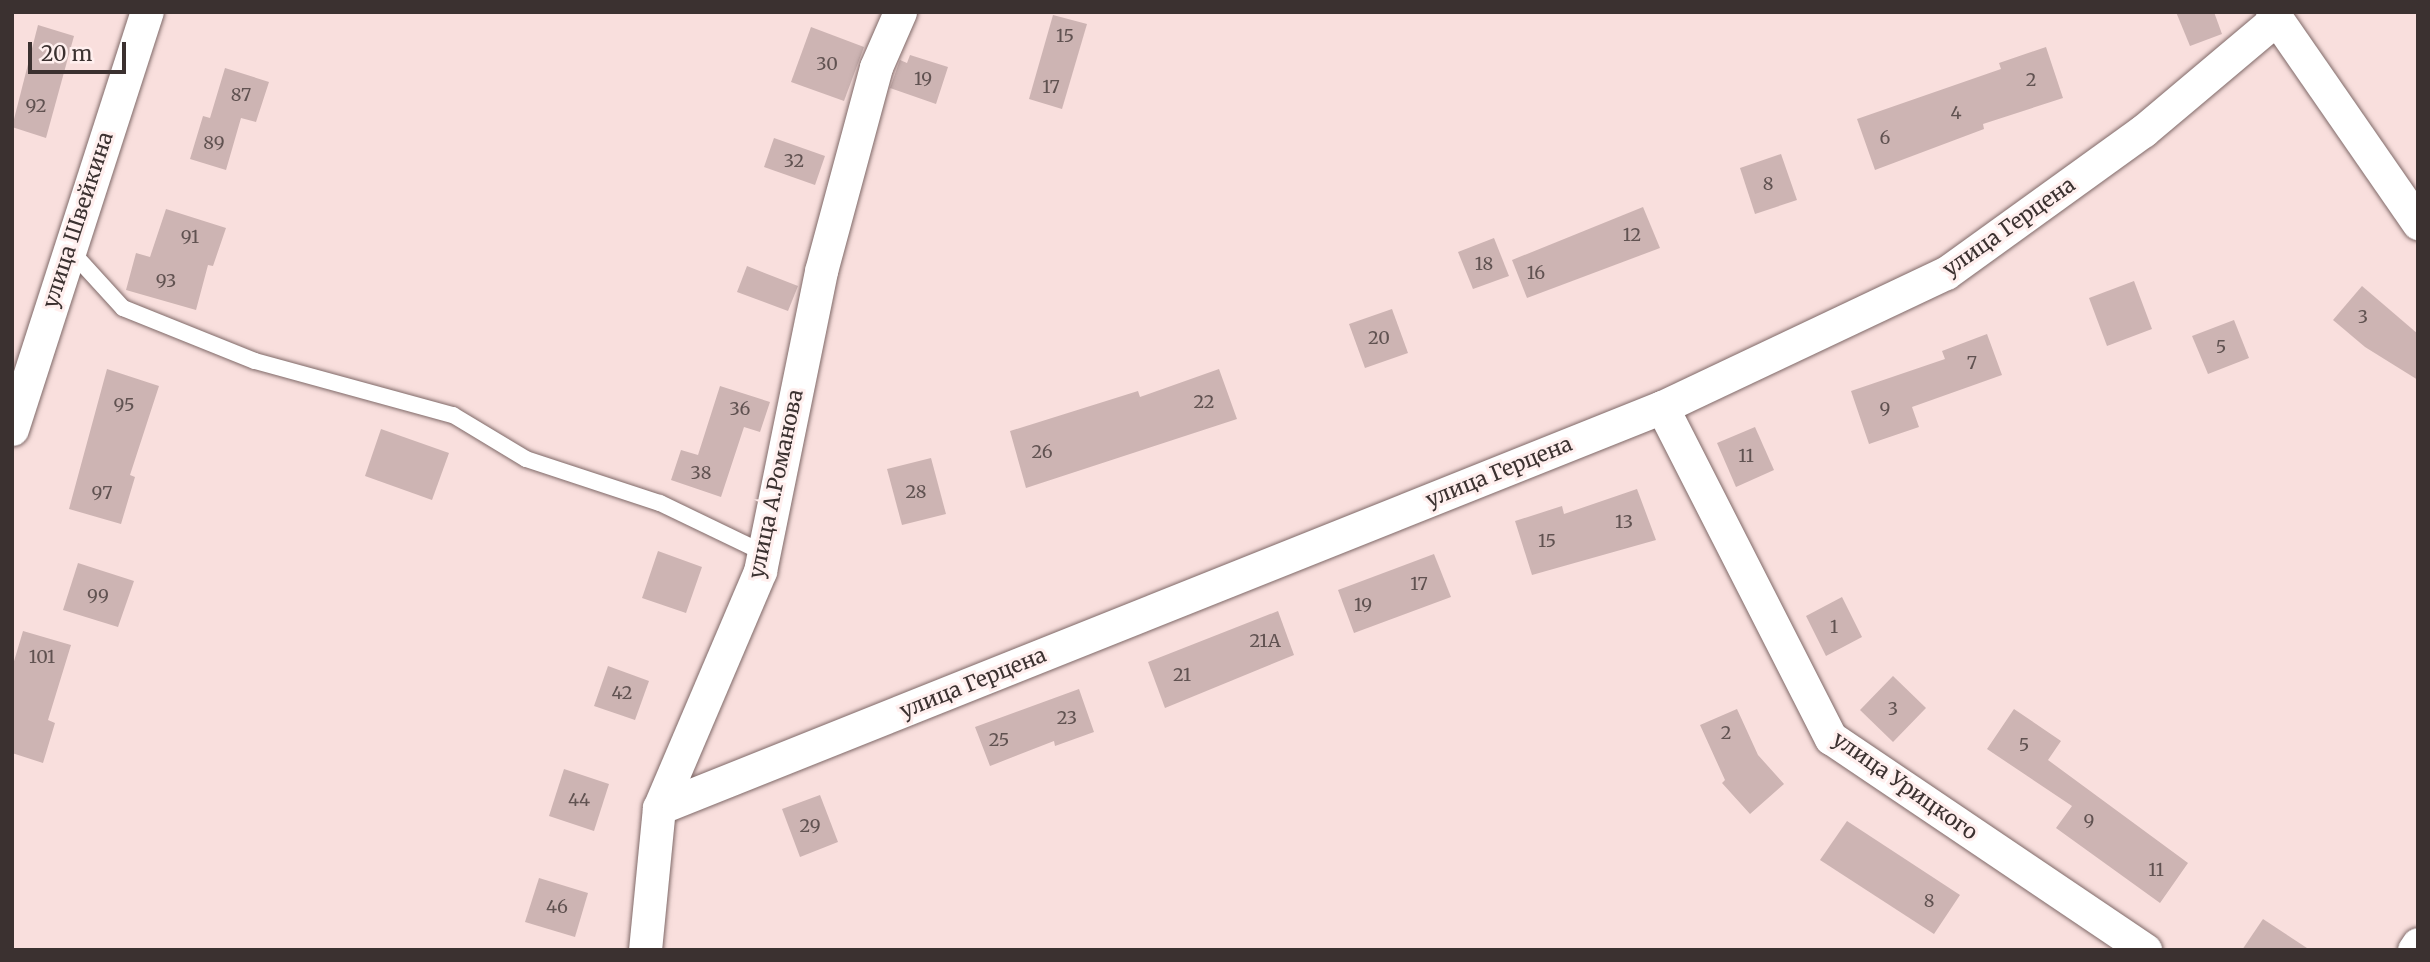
<!DOCTYPE html>
<meta charset="utf-8">
<style>
body{margin:0}
#map{position:relative;width:2430px;height:962px;overflow:hidden;background:#f9dfdd;font-family:Merriweather,serif}
div>[style]{position:absolute}
.building>*{inset:0;background:#cdb4b3}
.roads{filter:drop-shadow(0 0 2px #7f6968) drop-shadow(0 0 2px #7f6968)}
.service>*{height:16px;margin:-8px;padding:0 8px;transform-origin:8px;border-radius:8px;background:#fff}
.minor>*{height:33px;margin:-16.5px;padding:0 16.5px;transform-origin:16.5px;border-radius:16.5px;background:#fff}
span{translate:-50% -50%;white-space:nowrap;text-align:center;line-height:1.15;-webkit-text-stroke:6px #ffefee;paint-order:stroke}
.number-label{font-size:18px;color:#605251}
.number-label span{-webkit-text-stroke-width:0}
.street-label{font-size:21px;color:#3b3130}
.frame{position:absolute;inset:0;border:14px solid #3b3130;pointer-events:none}
.scale{position:absolute;left:28px;top:42px;width:98px;height:32px;box-sizing:border-box;border:4px solid #3b3130;border-top:0;padding-left:9px;font-size:21px;line-height:24px;white-space:nowrap;color:#3b3130;-webkit-text-stroke:5px #ffefee;paint-order:stroke}
</style>
<div id="map">
<div class="building">
<i style="clip-path:polygon(2176px 12px,2214px 12px,2222px 34px,2190px 46px)"></i>
<i style="clip-path:polygon(1053px 15px,1087px 24px,1062px 109px,1029px 99px)"></i>
<i style="clip-path:polygon(38px 25px,74px 36px,46px 138px,12px 127px)"></i>
<i style="clip-path:polygon(811px 27px,864px 47px,844px 101px,791px 82px)"></i>
<i style="clip-path:polygon(2046px 47px,2063px 98px,1983px 124px,1984px 129px,1875px 170px,1857px 119px,2001px 69px,1999px 63px)"></i>
<i style="clip-path:polygon(910px 55px,948px 67px,936px 104px,890px 88px,900px 60px,907px 63px)"></i>
<i style="clip-path:polygon(225px 68px,269px 82px,256px 122px,241px 118px,226px 170px,190px 159px,203px 116px,210px 118px)"></i>
<i style="clip-path:polygon(774px 138px,825px 156px,815px 185px,764px 167px)"></i>
<i style="clip-path:polygon(1781px 154px,1797px 200px,1755px 214px,1740px 168px)"></i>
<i style="clip-path:polygon(1643px 207px,1660px 248px,1527px 298px,1512px 260px)"></i>
<i style="clip-path:polygon(166px 209px,226px 228px,213px 266px,208px 265px,196px 310px,126px 290px,136px 253px,150px 257px)"></i>
<i style="clip-path:polygon(1494px 238px,1509px 276px,1473px 289px,1458px 252px)"></i>
<i style="clip-path:polygon(747px 266px,798px 286px,788px 311px,737px 292px)"></i>
<i style="clip-path:polygon(2134px 281px,2152px 329px,2107px 346px,2089px 298px)"></i>
<i style="clip-path:polygon(2362px 286px,2418px 334px,2418px 380px,2365px 347px,2333px 320px)"></i>
<i style="clip-path:polygon(1392px 309px,1408px 353px,1365px 368px,1349px 324px)"></i>
<i style="clip-path:polygon(2234px 320px,2249px 358px,2208px 374px,2192px 336px)"></i>
<i style="clip-path:polygon(1987px 334px,2002px 375px,1912px 407px,1919px 427px,1869px 444px,1851px 391px,1945px 359px,1942px 351px)"></i>
<i style="clip-path:polygon(107px 369px,159px 386px,130px 475px,135px 477px,121px 524px,69px 509px)"></i>
<i style="clip-path:polygon(1219px 369px,1237px 419px,1026px 488px,1010px 431px,1138px 391px,1140px 397px)"></i>
<i style="clip-path:polygon(720px 386px,770px 402px,760px 432px,744px 427px,721px 497px,671px 480px,681px 450px,698px 455px)"></i>
<i style="clip-path:polygon(1755px 427px,1774px 470px,1736px 487px,1717px 443px)"></i>
<i style="clip-path:polygon(381px 429px,449px 453px,432px 500px,365px 476px)"></i>
<i style="clip-path:polygon(931px 458px,946px 514px,902px 525px,887px 469px)"></i>
<i style="clip-path:polygon(1637px 489px,1656px 540px,1532px 575px,1515px 521px,1562px 506px,1564px 514px)"></i>
<i style="clip-path:polygon(658px 551px,702px 567px,686px 613px,642px 598px)"></i>
<i style="clip-path:polygon(1434px 554px,1451px 597px,1354px 633px,1338px 590px)"></i>
<i style="clip-path:polygon(78px 563px,134px 581px,118px 627px,63px 610px)"></i>
<i style="clip-path:polygon(1842px 597px,1862px 637px,1826px 656px,1806px 616px)"></i>
<i style="clip-path:polygon(1278px 611px,1294px 655px,1165px 708px,1148px 662px)"></i>
<i style="clip-path:polygon(23px 631px,71px 645px,48px 720px,55px 723px,43px 763px,12px 753px,12px 668px)"></i>
<i style="clip-path:polygon(608px 666px,649px 681px,635px 720px,594px 706px)"></i>
<i style="clip-path:polygon(1893px 676px,1926px 708px,1893px 742px,1860px 710px)"></i>
<i style="clip-path:polygon(1079px 689px,1094px 732px,1055px 746px,1054px 741px,990px 766px,975px 727px)"></i>
<i style="clip-path:polygon(1737px 709px,1758px 755px,1784px 784px,1750px 814px,1722px 783px,1725px 780px,1700px 725px)"></i>
<i style="clip-path:polygon(2014px 709px,2061px 741px,2048px 760px,2188px 863px,2160px 903px,2056px 828px,2072px 806px,1987px 749px)"></i>
<i style="clip-path:polygon(564px 769px,609px 784px,594px 831px,549px 816px)"></i>
<i style="clip-path:polygon(820px 795px,838px 842px,800px 857px,782px 809px)"></i>
<i style="clip-path:polygon(1847px 821px,1960px 895px,1934px 934px,1820px 860px)"></i>
<i style="clip-path:polygon(539px 878px,588px 893px,575px 937px,525px 922px)"></i>
<i style="clip-path:polygon(2263px 919px,2310px 950px,2242px 950px)"></i>
</div>
<div class="roads">
<div class="service">
<i style="left:70px;top:250px;width:79px;rotate:47.6deg"></i>
<i style="left:123px;top:308px;width:142px;rotate:21.9deg"></i>
<i style="left:255px;top:361px;width:205px;rotate:15.3deg"></i>
<i style="left:453px;top:415px;width:85px;rotate:31.1deg"></i>
<i style="left:526px;top:459px;width:141px;rotate:18.2deg"></i>
<i style="left:660px;top:503px;width:115px;rotate:25.7deg"></i>
</div>
<div class="minor">
<i style="left:2272px;top:12px;width:257px;rotate:55.3deg"></i>
<i style="left:1662px;top:407px;width:372px;rotate:63deg"></i>
<i style="left:1831px;top:738px;width:379px;rotate:34deg"></i>
<i style="left:12px;top:429px;width:438px;rotate:-72.1deg"></i>
<i style="left:659px;top:808px;width:1080px;rotate:-21.79deg"></i>
<i style="left:1662px;top:407px;width:314px;rotate:-25.3deg"></i>
<i style="left:1946px;top:273px;width:243px;rotate:-35.8deg"></i>
<i style="left:2143px;top:131px;width:172px;rotate:-40.1deg"></i>
<i style="left:645px;top:950px;width:143px;rotate:-84.4deg"></i>
<i style="left:659px;top:808px;width:258px;rotate:-66.9deg"></i>
<i style="left:760px;top:571px;width:306px;rotate:-78.5deg"></i>
<i style="left:821px;top:271px;width:211px;rotate:-74.9deg"></i>
<i style="left:876px;top:67px;width:60px;rotate:-66.4deg"></i>
<i style="left:2414px;top:950px;width:7px;rotate:-56deg"></i>
</div>
</div>
<div class="number-label">
<span style="left:1065px;top:36px">15</span>
<span style="left:827px;top:64px">30</span>
<span style="left:923px;top:79px">19</span>
<span style="left:2031px;top:80px">2</span>
<span style="left:1051px;top:87px">17</span>
<span style="left:241px;top:95px">87</span>
<span style="left:36px;top:106px">92</span>
<span style="left:1956px;top:113px">4</span>
<span style="left:1885px;top:138px">6</span>
<span style="left:214px;top:143px">89</span>
<span style="left:794px;top:161px">32</span>
<span style="left:1768px;top:184px">8</span>
<span style="left:1632px;top:235px">12</span>
<span style="left:190px;top:237px">91</span>
<span style="left:1484px;top:264px">18</span>
<span style="left:1536px;top:273px">16</span>
<span style="left:166px;top:281px">93</span>
<span style="left:2363px;top:317px">3</span>
<span style="left:1379px;top:338px">20</span>
<span style="left:2221px;top:347px">5</span>
<span style="left:1972px;top:363px">7</span>
<span style="left:1204px;top:402px">22</span>
<span style="left:124px;top:405px">95</span>
<span style="left:740px;top:409px">36</span>
<span style="left:1885px;top:409px">9</span>
<span style="left:1042px;top:452px">26</span>
<span style="left:1746px;top:456px">11</span>
<span style="left:701px;top:473px">38</span>
<span style="left:916px;top:492px">28</span>
<span style="left:102px;top:493px">97</span>
<span style="left:1624px;top:522px">13</span>
<span style="left:1547px;top:541px">15</span>
<span style="left:1419px;top:584px">17</span>
<span style="left:98px;top:596px">99</span>
<span style="left:1363px;top:605px">19</span>
<span style="left:1834px;top:627px">1</span>
<span style="left:1265px;top:641px">21А</span>
<span style="left:42px;top:657px">101</span>
<span style="left:1182px;top:675px">21</span>
<span style="left:622px;top:693px">42</span>
<span style="left:1893px;top:709px">3</span>
<span style="left:1067px;top:718px">23</span>
<span style="left:1726px;top:733px">2</span>
<span style="left:999px;top:740px">25</span>
<span style="left:2024px;top:745px">5</span>
<span style="left:579px;top:800px">44</span>
<span style="left:2089px;top:821px">9</span>
<span style="left:810px;top:826px">29</span>
<span style="left:2156px;top:870px">11</span>
<span style="left:1929px;top:901px">8</span>
<span style="left:557px;top:907px">46</span>
</div>
<div class="street-label">
<span style="left:78px;top:220px;rotate:-72deg">улица Швейкина</span>
<span style="left:2009px;top:227px;rotate:-35deg">улица Герцена</span>
<span style="left:1499px;top:472px;rotate:-22deg">улица Герцена</span>
<span style="left:776px;top:484px;rotate:-78deg">улица А.Романова</span>
<span style="left:973px;top:683px;rotate:-22deg">улица Герцена</span>
<span style="left:1905px;top:786px;rotate:35deg">улица Урицкого</span>
</div>
<div class="frame"></div>
<div class="scale">20 m</div>
</div>
